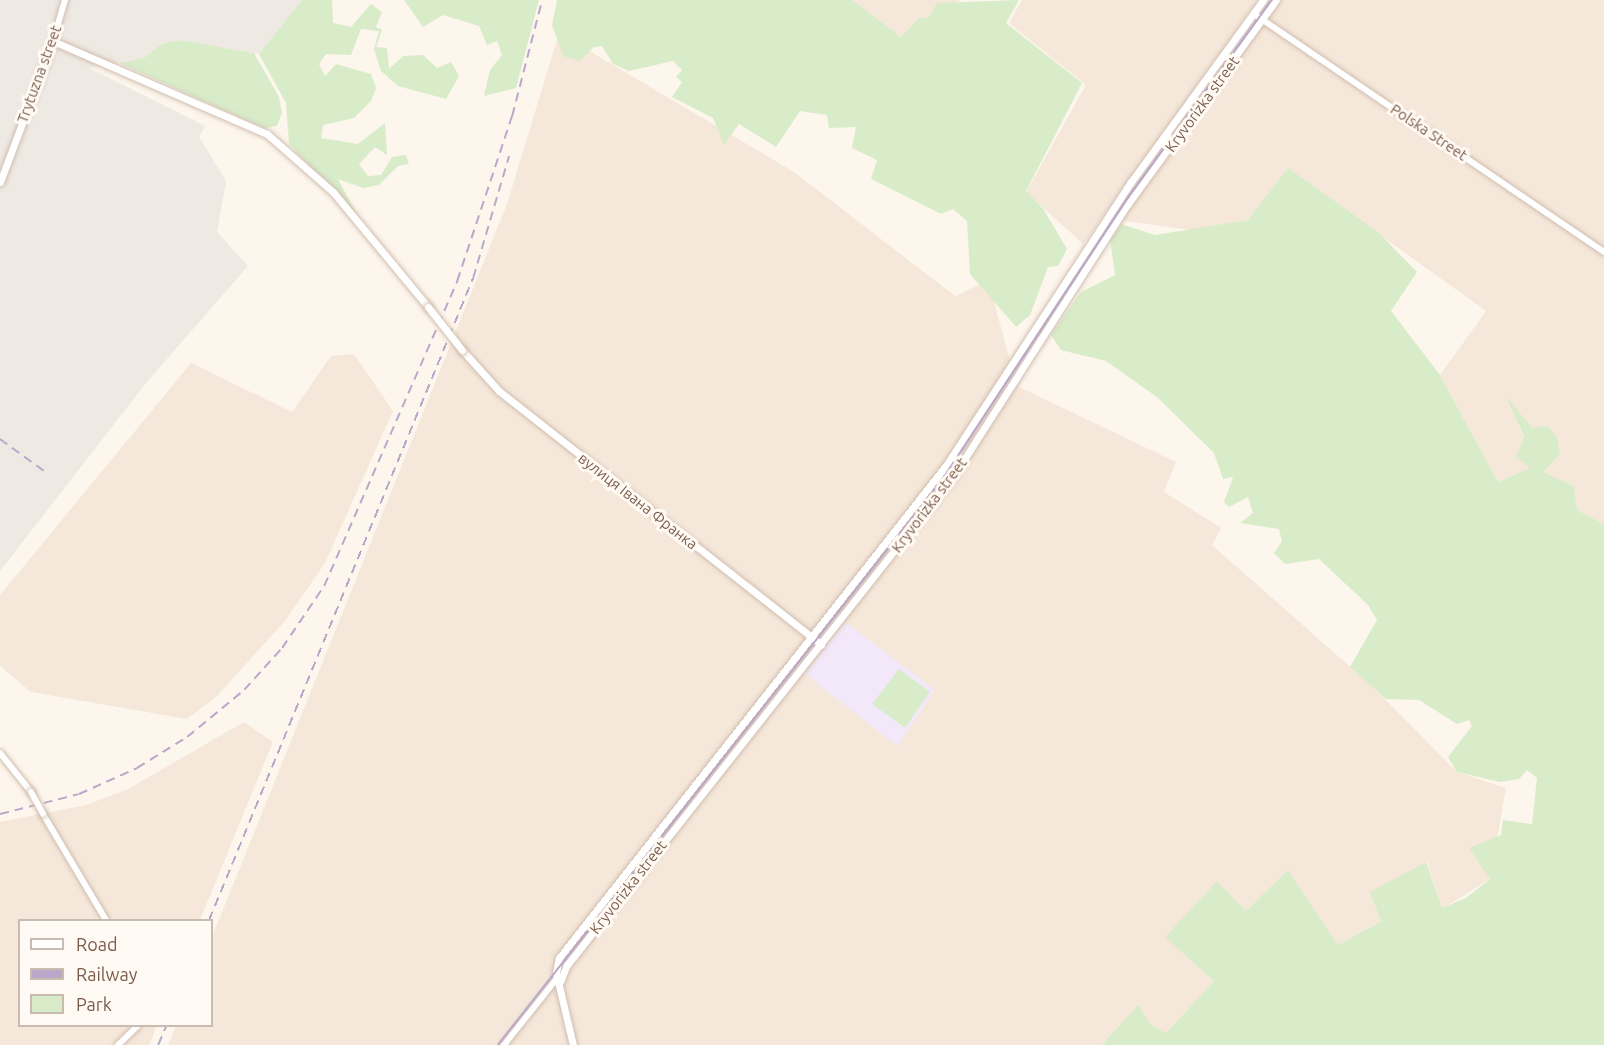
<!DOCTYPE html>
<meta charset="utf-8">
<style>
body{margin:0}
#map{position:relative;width:1604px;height:1045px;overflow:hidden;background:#fdf6ec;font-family:Ubuntu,sans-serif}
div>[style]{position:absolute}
.residential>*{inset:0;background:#f5e8da}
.industrial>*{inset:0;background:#efe9e4}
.education>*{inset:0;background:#f3e8fa}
.green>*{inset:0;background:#d8ecc9}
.roads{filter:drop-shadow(0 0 2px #d1beb0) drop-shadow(0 0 2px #d1beb0)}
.tertiary>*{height:6px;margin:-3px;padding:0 3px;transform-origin:3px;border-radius:3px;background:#fff}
.secondary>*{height:7px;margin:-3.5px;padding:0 3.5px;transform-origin:3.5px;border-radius:3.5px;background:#fff}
.tram>*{height:1.5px;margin:-0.75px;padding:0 0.75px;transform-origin:0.75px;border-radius:0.75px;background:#b9a8c9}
.rail>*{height:1.5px;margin-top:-0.75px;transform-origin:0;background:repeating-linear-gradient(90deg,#b9a8c9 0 9px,transparent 0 15px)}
.bridges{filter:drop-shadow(0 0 2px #d1beb0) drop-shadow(0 0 2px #d1beb0)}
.tertiary-bridge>*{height:6px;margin:-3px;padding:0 3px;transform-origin:3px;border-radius:3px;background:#fff}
.secondary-bridge>*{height:7px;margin:-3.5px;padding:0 3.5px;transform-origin:3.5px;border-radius:3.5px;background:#fff}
span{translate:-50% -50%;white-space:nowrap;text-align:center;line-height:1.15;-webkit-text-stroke:6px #fffaf3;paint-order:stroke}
.street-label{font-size:15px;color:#7a5c4d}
.legend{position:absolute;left:18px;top:919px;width:195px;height:108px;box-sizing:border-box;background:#fffaf3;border:2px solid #cabbb1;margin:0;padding:8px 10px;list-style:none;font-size:18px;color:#7a5c4d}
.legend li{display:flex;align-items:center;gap:12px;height:30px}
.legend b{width:30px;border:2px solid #cabbb1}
</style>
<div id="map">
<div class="residential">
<i style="clip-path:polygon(960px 0,901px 37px,851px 1px,852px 0)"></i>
<i style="clip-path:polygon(1022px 0,1258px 0,1083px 244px,1026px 192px,1086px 85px,1009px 23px)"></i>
<i style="clip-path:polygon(1279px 0,1604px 0,1604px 524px,1577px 510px,1574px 486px,1543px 472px,1532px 428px,1517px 423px,1524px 438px,1519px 449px,1531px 468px,1498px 482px,1440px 375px,1486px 311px,1288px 169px,1248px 220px,1190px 230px,1119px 220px)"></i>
<i style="clip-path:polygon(559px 33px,794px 172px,955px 296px,988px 280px,1017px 386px,1176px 462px,1164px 492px,1221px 528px,1212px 545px,1372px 686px,1457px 772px,1506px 788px,1490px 879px,1442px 909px,1427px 862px,1382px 920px,1338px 945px,1288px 871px,1246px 911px,1217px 881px,1214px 981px,1166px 1033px,1150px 1024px,1138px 1006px,1102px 1045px,168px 1045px,176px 1026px,212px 1026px,212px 937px,507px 204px)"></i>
<i style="clip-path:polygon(354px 354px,393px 411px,325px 563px,285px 621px,215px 698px,187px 719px,31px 692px,0 666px,0 595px,191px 363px,292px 412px,331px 356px)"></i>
<i style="clip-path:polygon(244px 722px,273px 742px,200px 920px,20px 920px,20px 1026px,157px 1026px,149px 1045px,0 1045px,0 822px,86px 805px,128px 789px)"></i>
</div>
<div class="industrial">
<i style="clip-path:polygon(0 0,302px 0,259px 54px,179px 40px,161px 44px,144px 58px,89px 68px,205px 126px,199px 137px,226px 181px,217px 232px,248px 266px,146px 383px,0 571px)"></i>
</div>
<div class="education">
<i style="clip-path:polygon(845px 622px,935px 690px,897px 746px,805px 674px)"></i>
</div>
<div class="green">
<i style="clip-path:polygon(302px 0,332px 0,333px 23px,351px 27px,371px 4px,382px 12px,376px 27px,382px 30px,376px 47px,387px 48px,389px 69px,403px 56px,423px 55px,437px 68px,451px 62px,459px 76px,446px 99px,398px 86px,381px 71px,374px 49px,379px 31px,361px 29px,351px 55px,326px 54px,319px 64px,325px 76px,336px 64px,371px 74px,376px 88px,371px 101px,354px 118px,323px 125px,321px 138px,358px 144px,385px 123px,387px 155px,375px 147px,359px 164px,368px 176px,381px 175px,392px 157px,406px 155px,409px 164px,398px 166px,379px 185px,363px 188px,338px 179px,359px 218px,289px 144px,286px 103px,259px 54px)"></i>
<i style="clip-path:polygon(404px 0,539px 0,516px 88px,484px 96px,490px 70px,502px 55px,497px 41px,487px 45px,479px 26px,443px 15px,423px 27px)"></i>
<i style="clip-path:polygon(557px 0,852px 0,901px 37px,919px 18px,928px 18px,937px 3px,1019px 0,1006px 23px,1082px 83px,1026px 191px,1042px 207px,1067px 249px,1058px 266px,1048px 267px,1030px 315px,1016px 327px,970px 274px,967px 221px,953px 209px,941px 214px,871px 179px,877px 160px,852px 148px,856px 127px,829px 128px,827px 115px,800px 111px,776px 147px,739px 124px,724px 145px,713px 118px,672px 97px,682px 82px,676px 77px,682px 70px,673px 61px,629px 71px,613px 64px,602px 46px,594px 47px,580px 61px,563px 56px,552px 25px)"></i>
<i style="clip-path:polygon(179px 40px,254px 53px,279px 97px,282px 113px,277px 126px,264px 128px,119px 63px,144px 58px,161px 44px)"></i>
<i style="clip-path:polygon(1288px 168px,1378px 232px,1417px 272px,1391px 311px,1440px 375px,1498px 482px,1530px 468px,1516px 457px,1524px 437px,1506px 396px,1532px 428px,1548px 426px,1557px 438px,1560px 454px,1543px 472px,1574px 486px,1577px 510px,1604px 524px,1604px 1045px,1102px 1045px,1138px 1005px,1150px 1024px,1166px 1033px,1214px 981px,1165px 937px,1217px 881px,1246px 911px,1288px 870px,1338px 945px,1381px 921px,1370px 892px,1426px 862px,1442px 908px,1466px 898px,1490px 879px,1469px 848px,1501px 835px,1503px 820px,1532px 824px,1537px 778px,1527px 770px,1519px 779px,1500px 782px,1457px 772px,1448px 757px,1472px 726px,1469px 720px,1457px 724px,1419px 700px,1386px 699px,1350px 667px,1377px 620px,1368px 605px,1319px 559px,1285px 564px,1274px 553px,1282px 541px,1279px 529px,1240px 523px,1253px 513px,1248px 497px,1229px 507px,1224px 502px,1233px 477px,1223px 479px,1214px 453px,1157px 397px,1106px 361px,1061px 350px,1051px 335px,1081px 292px,1115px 275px,1110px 240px,1121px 224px,1155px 235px,1248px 220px)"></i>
<i style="clip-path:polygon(899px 669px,930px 692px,905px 728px,872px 704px)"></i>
</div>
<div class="roads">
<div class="tertiary">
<i style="left:1254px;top:14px;width:423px;rotate:34.2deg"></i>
<i style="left:53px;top:41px;width:43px;rotate:-73.7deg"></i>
<i style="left:0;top:753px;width:50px;rotate:51.5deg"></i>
<i style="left:43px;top:814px;width:123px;rotate:59.3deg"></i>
<i style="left:118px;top:1045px;width:28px;rotate:-44deg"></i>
<i style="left:504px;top:1045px;width:87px;rotate:-51.5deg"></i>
</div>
<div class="secondary">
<i style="left:0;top:182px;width:151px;rotate:-69.4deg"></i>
<i style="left:53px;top:41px;width:233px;rotate:23.5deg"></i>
<i style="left:267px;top:134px;width:88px;rotate:41.3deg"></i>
<i style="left:333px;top:192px;width:149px;rotate:50.4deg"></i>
<i style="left:462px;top:350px;width:55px;rotate:47.9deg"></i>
<i style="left:499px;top:391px;width:410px;rotate:38.2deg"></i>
<i style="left:560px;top:982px;width:18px;rotate:-68deg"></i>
<i style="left:567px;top:965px;width:628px;rotate:-51.72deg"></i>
<i style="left:956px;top:472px;width:317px;rotate:-57.4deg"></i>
<i style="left:1127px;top:205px;width:253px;rotate:-54deg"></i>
<i style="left:573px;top:1045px;width:74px;rotate:-103.3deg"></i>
<i style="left:556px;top:973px;width:15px;rotate:-79deg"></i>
<i style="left:559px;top:958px;width:628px;rotate:-51.85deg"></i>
<i style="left:947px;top:464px;width:337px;rotate:-56.9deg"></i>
<i style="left:1131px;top:182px;width:225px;rotate:-54deg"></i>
</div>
</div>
<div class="tram">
<i style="left:498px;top:1045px;width:719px;rotate:-51.84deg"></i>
<i style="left:942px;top:480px;width:338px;rotate:-56.6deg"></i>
<i style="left:1128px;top:198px;width:245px;rotate:-54deg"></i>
</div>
<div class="rail">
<i style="left:0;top:439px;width:58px;rotate:35.9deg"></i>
<i style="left:0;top:814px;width:81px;rotate:-14.2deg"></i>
<i style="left:79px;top:794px;width:64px;rotate:-24.1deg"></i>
<i style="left:137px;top:768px;width:59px;rotate:-31.8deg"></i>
<i style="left:187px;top:737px;width:74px;rotate:-39.5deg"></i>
<i style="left:244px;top:690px;width:57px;rotate:-47.9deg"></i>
<i style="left:282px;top:648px;width:75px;rotate:-55.9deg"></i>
<i style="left:324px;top:586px;width:333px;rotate:-66.4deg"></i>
<i style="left:457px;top:281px;width:174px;rotate:-71.6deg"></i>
<i style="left:512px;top:116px;width:120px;rotate:-75.5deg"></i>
<i style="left:209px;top:920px;width:694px;rotate:-67.65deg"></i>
<i style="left:473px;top:278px;width:127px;rotate:-73.6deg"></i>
<i style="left:158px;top:1045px;width:21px;rotate:-67deg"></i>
</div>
<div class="bridges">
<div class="tertiary-bridge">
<i style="left:31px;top:792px;width:25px;rotate:61deg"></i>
</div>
<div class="secondary-bridge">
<i style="left:428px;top:307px;width:55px;rotate:51.7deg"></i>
</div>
</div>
<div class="street-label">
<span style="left:39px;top:74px;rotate:-70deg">Trytuzna street</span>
<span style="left:1202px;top:104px;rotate:-54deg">Kryvorizka street</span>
<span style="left:1429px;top:132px;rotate:34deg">Polska Street</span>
<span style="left:638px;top:501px;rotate:38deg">вулиця Івана Франка</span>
<span style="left:929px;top:505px;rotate:-53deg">Kryvorizka street</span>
<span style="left:628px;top:887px;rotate:-52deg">Kryvorizka street</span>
</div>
<ul class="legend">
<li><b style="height:8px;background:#fff"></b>Road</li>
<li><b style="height:8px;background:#b9a8c9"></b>Railway</li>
<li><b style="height:16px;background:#d8ecc9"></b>Park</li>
</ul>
</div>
